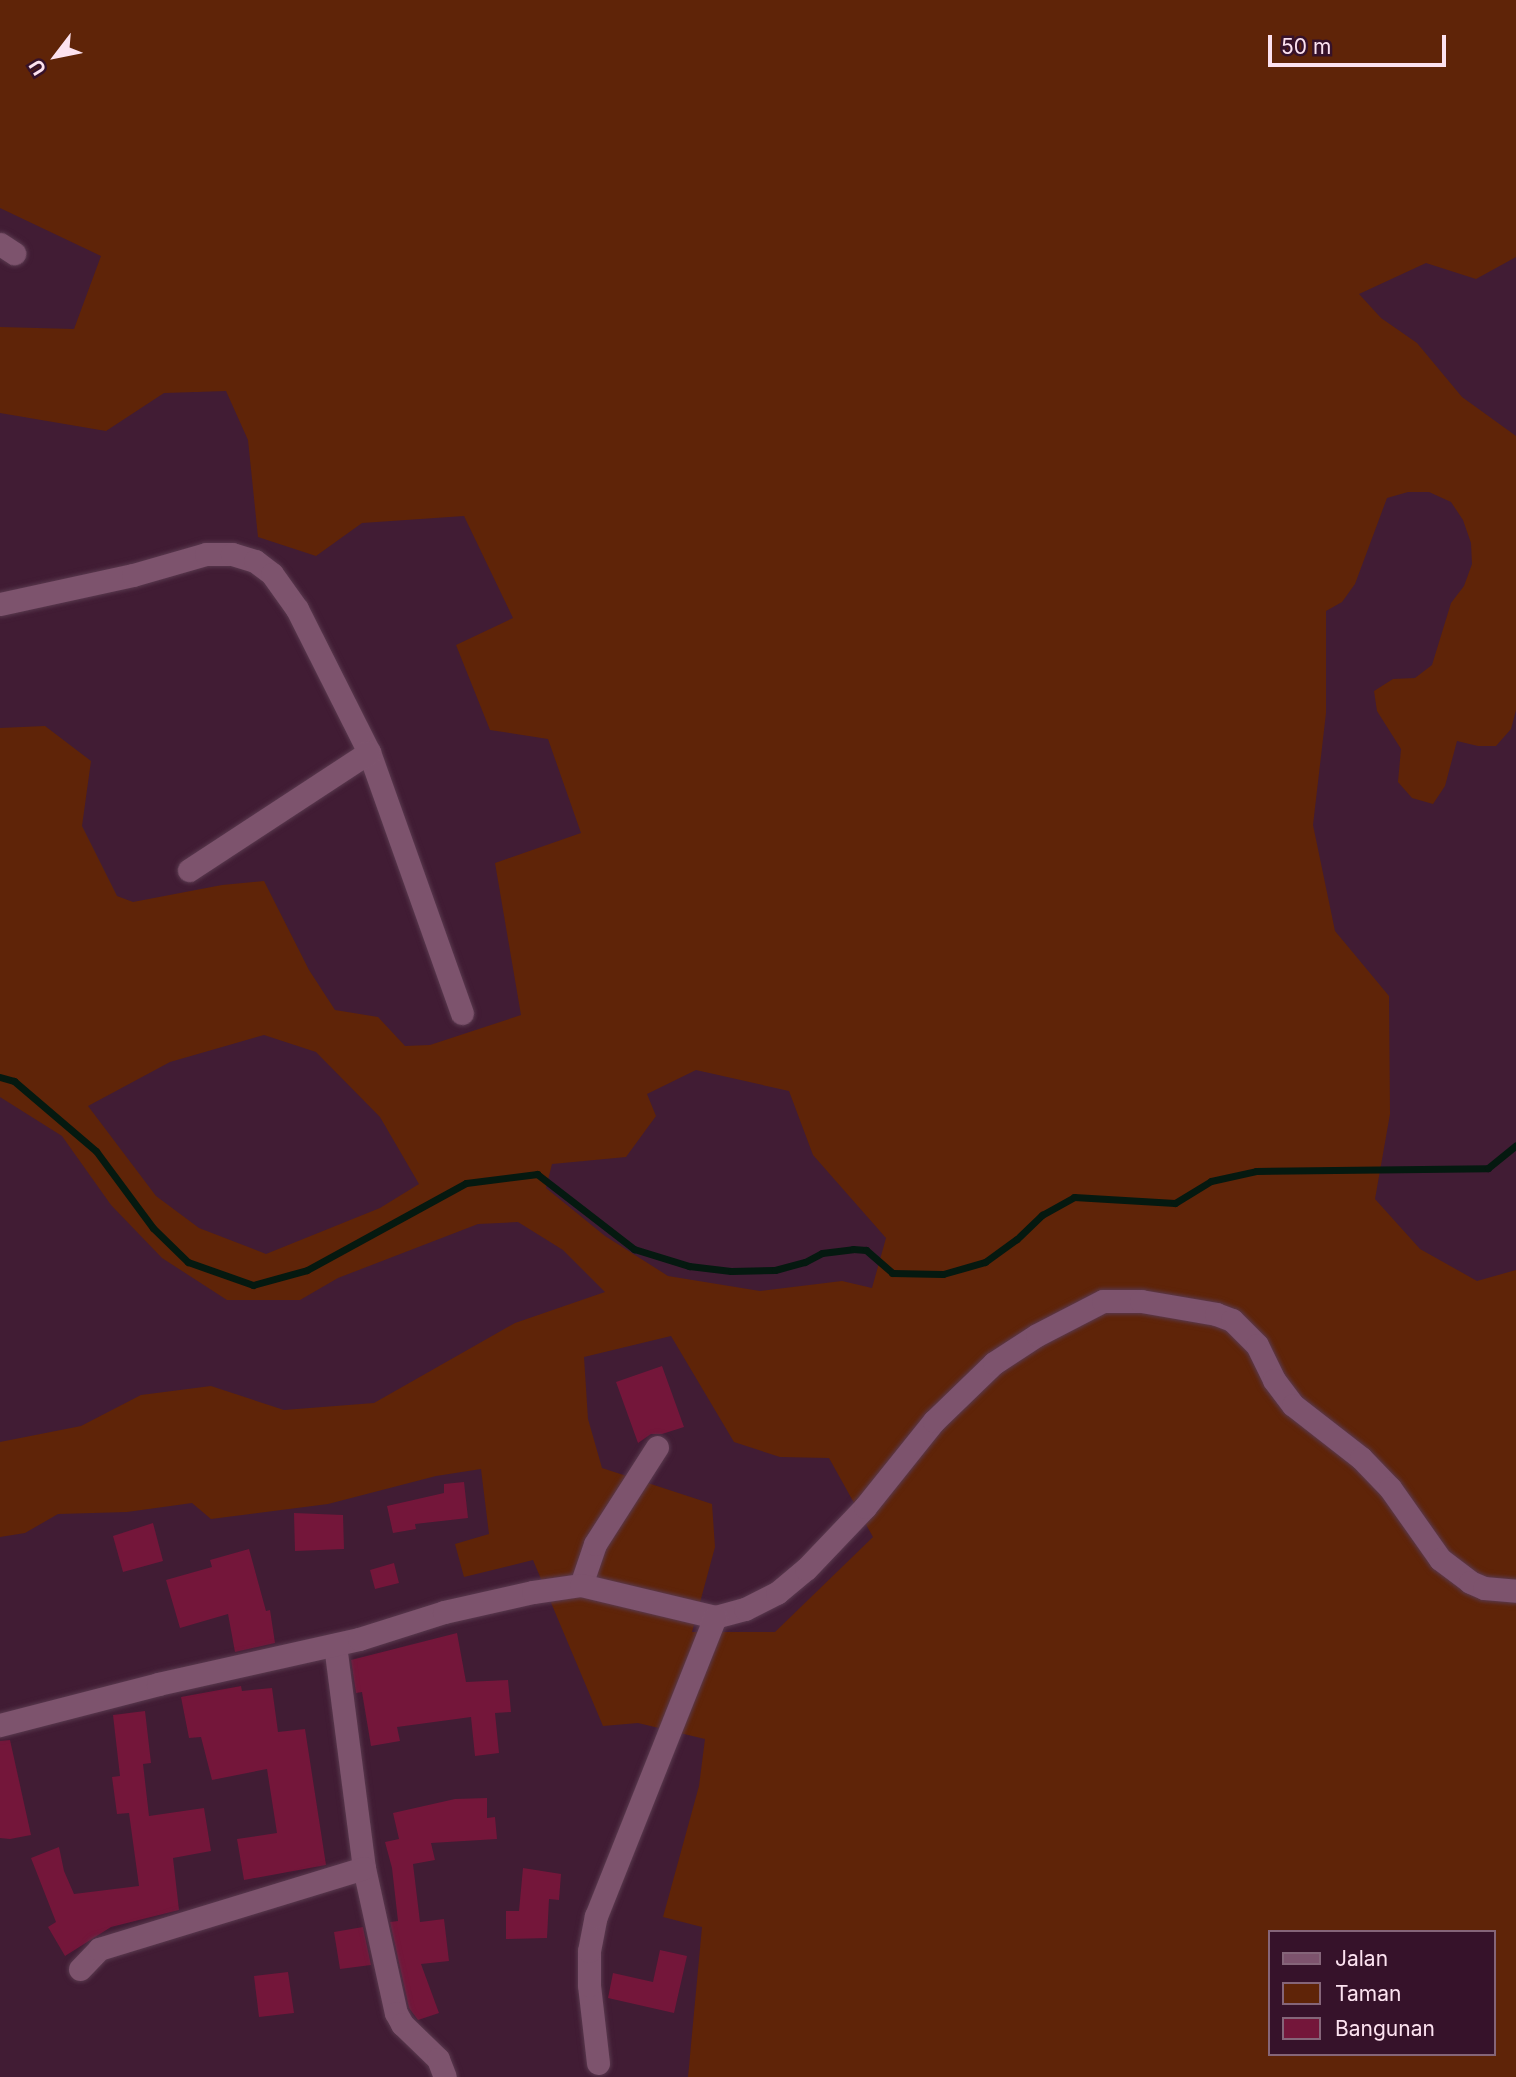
<!DOCTYPE html>
<style>
body{margin:0}
#map{position:relative;width:1516px;height:2077px;overflow:hidden;background:#411c34;font-family:Inter,sans-serif}
div>[style]{position:absolute}
.green>*{inset:0;background:#5f2408}
.stream>*{height:7px;margin:-3.5px;padding:0 3.5px;transform-origin:3.5px;border-radius:3.5px;background:#051910}
.building>*{inset:0;background:#74163a}
.roads{filter:drop-shadow(0 0 2px #59394e) drop-shadow(0 0 2px #59394e)}
.minor>*{height:23px;margin:-11.5px;padding:0 11.5px;transform-origin:11.5px;border-radius:11.5px;background:#7d536d}
span{translate:-50% -50%;white-space:nowrap;text-align:center;line-height:1.15;-webkit-text-stroke:6px #36122a;paint-order:stroke}
.legend{position:absolute;left:1268px;top:1930px;width:228px;height:126px;box-sizing:border-box;background:#36122a;border:2px solid #856579;margin:0;padding:9px 12px;list-style:none;font-size:21px;color:#fce2f0}
.legend li{display:flex;align-items:center;gap:14px;height:35px}
.legend b{width:35px;border:2px solid #856579}
.north{position:absolute;left:21px;top:21px;width:70px;height:70px;-webkit-text-stroke:5px #36122a;paint-order:stroke;rotate:238deg;font-size:19px;font-weight:700;line-height:28px;text-align:center;color:#fce2f0}
.north::after{content:'';display:block;margin:auto;width:24px;height:32px;background:#fce2f0;clip-path:polygon(50% 0,100% 100%,50% 72%,0 100%)}
.scale{position:absolute;left:1268px;top:35px;width:178px;height:32px;box-sizing:border-box;border:4px solid #fce2f0;border-top:0;padding-left:9px;font-size:21px;line-height:24px;white-space:nowrap;color:#fce2f0;-webkit-text-stroke:5px #36122a;paint-order:stroke}
</style>
<div id="map">
<div class="green">
<i style="clip-path:polygon(evenodd,0 0,1516px 0,1516px 257px,1476px 279px,1426px 263px,1359px 294px,1381px 318px,1417px 343px,1462px 397px,1516px 436px,1516px 710px,1511px 729px,1496px 746px,1478px 746px,1457px 741px,1445px 786px,1433px 804px,1412px 798px,1398px 782px,1401px 749px,1377px 711px,1374px 691px,1393px 679px,1415px 678px,1432px 665px,1451px 603px,1464px 586px,1472px 564px,1471px 543px,1463px 520px,1451px 502px,1429px 492px,1408px 492px,1387px 498px,1355px 584px,1342px 602px,1326px 611px,1326px 713px,1313px 825px,1335px 931px,1389px 996px,1390px 1114px,1375px 1199px,1420px 1249px,1477px 1281px,1516px 1270px,1516px 2077px,688px 2077px,702px 1927px,663px 1917px,699px 1786px,705px 1739px,638px 1723px,603px 1726px,533px 1560px,464px 1577px,455px 1544px,489px 1534px,481px 1469px,436px 1476px,328px 1504px,211px 1519px,192px 1503px,127px 1512px,58px 1514px,25px 1533px,0 1537px,0 1442px,81px 1426px,141px 1395px,211px 1386px,284px 1410px,374px 1403px,515px 1323px,605px 1292px,563px 1250px,518px 1222px,478px 1224px,338px 1278px,300px 1300px,227px 1300px,162px 1258px,111px 1205px,62px 1136px,0 1097px,0 728px,45px 726px,91px 761px,82px 826px,117px 896px,133px 902px,222px 885px,264px 881px,309px 970px,335px 1010px,378px 1017px,405px 1046px,430px 1045px,521px 1015px,495px 863px,581px 833px,548px 739px,490px 730px,456px 645px,513px 618px,464px 516px,362px 523px,316px 556px,258px 537px,248px 440px,226px 391px,164px 393px,106px 431px,0 413px,0 327px,74px 329px,101px 256px,0 208px,0 0,264px 1035px,316px 1052px,380px 1117px,419px 1184px,380px 1208px,266px 1254px,199px 1228px,156px 1196px,88px 1106px,170px 1062px,264px 1035px,0 0,696px 1070px,789px 1091px,813px 1155px,886px 1238px,872px 1288px,842px 1281px,760px 1291px,668px 1276px,605px 1236px,546px 1188px,552px 1164px,626px 1157px,656px 1116px,647px 1094px,696px 1070px,0 0,671px 1336px,734px 1442px,780px 1457px,829px 1458px,873px 1537px,775px 1632px,692px 1632px,715px 1547px,712px 1504px,602px 1468px,588px 1419px,584px 1357px,671px 1336px,0 0,1269px 1932px,1493px 1932px,1493px 2054px,1269px 2054px,1269px 1932px)"></i>
</div>
<div class="stream">
<i style="left:0;top:1077px;width:15px;rotate:16deg"></i>
<i style="left:14px;top:1081px;width:108px;rotate:40.5deg"></i>
<i style="left:96px;top:1151px;width:96px;rotate:53.5deg"></i>
<i style="left:153px;top:1228px;width:49px;rotate:44.2deg"></i>
<i style="left:188px;top:1262px;width:69px;rotate:19.5deg"></i>
<i style="left:253px;top:1285px;width:56px;rotate:-15.5deg"></i>
<i style="left:307px;top:1270px;width:181px;rotate:-28.7deg"></i>
<i style="left:466px;top:1183px;width:72px;rotate:-7.2deg"></i>
<i style="left:537px;top:1174px;width:123px;rotate:37.7deg"></i>
<i style="left:634px;top:1249px;width:58px;rotate:17.2deg"></i>
<i style="left:689px;top:1266px;width:42px;rotate:6.8deg"></i>
<i style="left:731px;top:1271px;width:44px;rotate:-1.3deg"></i>
<i style="left:775px;top:1270px;width:31px;rotate:-15deg"></i>
<i style="left:805px;top:1262px;width:19px;rotate:-28deg"></i>
<i style="left:822px;top:1253px;width:31px;rotate:-7deg"></i>
<i style="left:853px;top:1249px;width:13px;rotate:4deg"></i>
<i style="left:866px;top:1250px;width:35px;rotate:41deg"></i>
<i style="left:892px;top:1273px;width:51px;rotate:1.1deg"></i>
<i style="left:943px;top:1274px;width:44px;rotate:-15.9deg"></i>
<i style="left:985px;top:1262px;width:39px;rotate:-36deg"></i>
<i style="left:1017px;top:1239px;width:35px;rotate:-44deg"></i>
<i style="left:1042px;top:1215px;width:37px;rotate:-29deg"></i>
<i style="left:1074px;top:1197px;width:101px;rotate:3.4deg"></i>
<i style="left:1175px;top:1203px;width:42px;rotate:-31.4deg"></i>
<i style="left:1211px;top:1181px;width:46px;rotate:-12.5deg"></i>
<i style="left:1256px;top:1171px;width:232px;rotate:-0.7deg"></i>
<i style="left:1488px;top:1168px;width:36px;rotate:-39deg"></i>
</div>
<div class="building">
<i style="clip-path:polygon(662px 1366px,684px 1427px,662px 1434px,651px 1434px,638px 1443px,616px 1382px)"></i>
<i style="clip-path:polygon(464px 1482px,468px 1518px,415px 1524px,416px 1529px,393px 1533px,387px 1506px,444px 1493px,444px 1484px)"></i>
<i style="clip-path:polygon(294px 1513px,343px 1515px,344px 1549px,295px 1551px)"></i>
<i style="clip-path:polygon(153px 1523px,163px 1561px,123px 1572px,113px 1536px)"></i>
<i style="clip-path:polygon(249px 1549px,266px 1611px,270px 1610px,275px 1643px,235px 1652px,228px 1614px,180px 1628px,166px 1580px,212px 1567px,210px 1560px)"></i>
<i style="clip-path:polygon(394px 1563px,399px 1583px,375px 1589px,370px 1570px)"></i>
<i style="clip-path:polygon(457px 1633px,466px 1682px,508px 1680px,511px 1712px,495px 1713px,499px 1753px,475px 1756px,471px 1717px,397px 1727px,400px 1741px,371px 1746px,362px 1692px,356px 1693px,351px 1660px)"></i>
<i style="clip-path:polygon(241px 1686px,242px 1691px,272px 1688px,278px 1732px,305px 1729px,326px 1865px,244px 1880px,237px 1839px,277px 1833px,267px 1769px,212px 1780px,201px 1737px,189px 1738px,181px 1697px)"></i>
<i style="clip-path:polygon(145px 1711px,151px 1763px,143px 1764px,149px 1816px,204px 1808px,211px 1851px,173px 1858px,179px 1910px,111px 1927px,65px 1956px,48px 1927px,56px 1922px,31px 1858px,59px 1847px,64px 1871px,74px 1894px,139px 1886px,129px 1813px,117px 1814px,112px 1777px,120px 1776px,113px 1715px)"></i>
<i style="clip-path:polygon(10px 1740px,31px 1835px,10px 1839px,0 1838px,0 1741px)"></i>
<i style="clip-path:polygon(487px 1798px,487px 1818px,495px 1817px,497px 1839px,431px 1843px,435px 1860px,413px 1864px,420px 1922px,444px 1919px,449px 1961px,421px 1964px,439px 2013px,418px 2020px,409px 2008px,390px 1922px,398px 1921px,392px 1868px,385px 1842px,399px 1839px,393px 1813px,455px 1799px)"></i>
<i style="clip-path:polygon(523px 1868px,561px 1874px,559px 1900px,549px 1899px,547px 1938px,506px 1939px,506px 1911px,519px 1911px)"></i>
<i style="clip-path:polygon(363px 1927px,371px 1965px,340px 1969px,334px 1932px)"></i>
<i style="clip-path:polygon(660px 1950px,687px 1956px,674px 2013px,608px 1998px,613px 1973px,653px 1982px)"></i>
<i style="clip-path:polygon(288px 1972px,294px 2013px,259px 2017px,254px 1976px)"></i>
</div>
<div class="roads">
<div class="minor">
<i style="left:0;top:244px;width:17px;rotate:33deg"></i>
<i style="left:0;top:604px;width:136px;rotate:-12.3deg"></i>
<i style="left:133px;top:575px;width:76px;rotate:-16deg"></i>
<i style="left:206px;top:554px;width:26px"></i>
<i style="left:232px;top:554px;width:24px;rotate:17deg"></i>
<i style="left:255px;top:561px;width:21px;rotate:37deg"></i>
<i style="left:272px;top:574px;width:43px;rotate:54.5deg"></i>
<i style="left:297px;top:609px;width:160px;rotate:63.3deg"></i>
<i style="left:369px;top:752px;width:277px;rotate:70.4deg"></i>
<i style="left:189px;top:870px;width:215px;rotate:-33.2deg"></i>
<i style="left:581px;top:1585px;width:43px;rotate:-71.1deg"></i>
<i style="left:595px;top:1544px;width:115px;rotate:-57.4deg"></i>
<i style="left:335px;top:1645px;width:225px;rotate:82.6deg"></i>
<i style="left:364px;top:1868px;width:148px;rotate:77.6deg"></i>
<i style="left:396px;top:2013px;width:13px;rotate:61deg"></i>
<i style="left:402px;top:2024px;width:50px;rotate:44.2deg"></i>
<i style="left:438px;top:2059px;width:19px;rotate:69deg"></i>
<i style="left:0;top:1725px;width:163px;rotate:-14.5deg"></i>
<i style="left:158px;top:1684px;width:206px;rotate:-12.6deg"></i>
<i style="left:359px;top:1639px;width:89px;rotate:-17.6deg"></i>
<i style="left:444px;top:1612px;width:91px;rotate:-12.7deg"></i>
<i style="left:533px;top:1592px;width:49px;rotate:-8.3deg"></i>
<i style="left:581px;top:1585px;width:138px;rotate:13.4deg"></i>
<i style="left:715px;top:1617px;width:31px;rotate:-15deg"></i>
<i style="left:745px;top:1609px;width:36px;rotate:-27deg"></i>
<i style="left:777px;top:1593px;width:38px;rotate:-40deg"></i>
<i style="left:806px;top:1569px;width:86px;rotate:-46.4deg"></i>
<i style="left:865px;top:1507px;width:110px;rotate:-51.3deg"></i>
<i style="left:934px;top:1421px;width:83px;rotate:-44deg"></i>
<i style="left:994px;top:1363px;width:51px;rotate:-33.1deg"></i>
<i style="left:1037px;top:1335px;width:74px;rotate:-27.3deg"></i>
<i style="left:1103px;top:1301px;width:38px"></i>
<i style="left:1141px;top:1301px;width:76px;rotate:9.8deg"></i>
<i style="left:1216px;top:1314px;width:17px;rotate:21deg"></i>
<i style="left:1232px;top:1320px;width:35px;rotate:45deg"></i>
<i style="left:1257px;top:1345px;width:39px;rotate:64deg"></i>
<i style="left:1274px;top:1380px;width:31px;rotate:53deg"></i>
<i style="left:1293px;top:1405px;width:86px;rotate:37.9deg"></i>
<i style="left:1361px;top:1458px;width:42px;rotate:46deg"></i>
<i style="left:1390px;top:1488px;width:87px;rotate:54.8deg"></i>
<i style="left:1440px;top:1559px;width:38px;rotate:37deg"></i>
<i style="left:1470px;top:1582px;width:15px;rotate:23deg"></i>
<i style="left:1484px;top:1588px;width:32px;rotate:5deg"></i>
<i style="left:80px;top:1969px;width:28px;rotate:-46deg"></i>
<i style="left:99px;top:1949px;width:277px;rotate:-17deg"></i>
<i style="left:598px;top:2063px;width:79px;rotate:-96.6deg"></i>
<i style="left:589px;top:1985px;width:34px;rotate:-90deg"></i>
<i style="left:589px;top:1951px;width:36px;rotate:-79deg"></i>
<i style="left:596px;top:1916px;width:322px;rotate:-68.3deg"></i>
</div>
</div>
<ul class="legend">
<li><b style="height:9px;background:#7d536d"></b>Jalan</li>
<li><b style="height:19px;background:#5f2408"></b>Taman</li>
<li><b style="height:19px;background:#74163a"></b>Bangunan</li>
</ul>
<div class="north">U</div>
<div class="scale">50 m</div>
</div>
